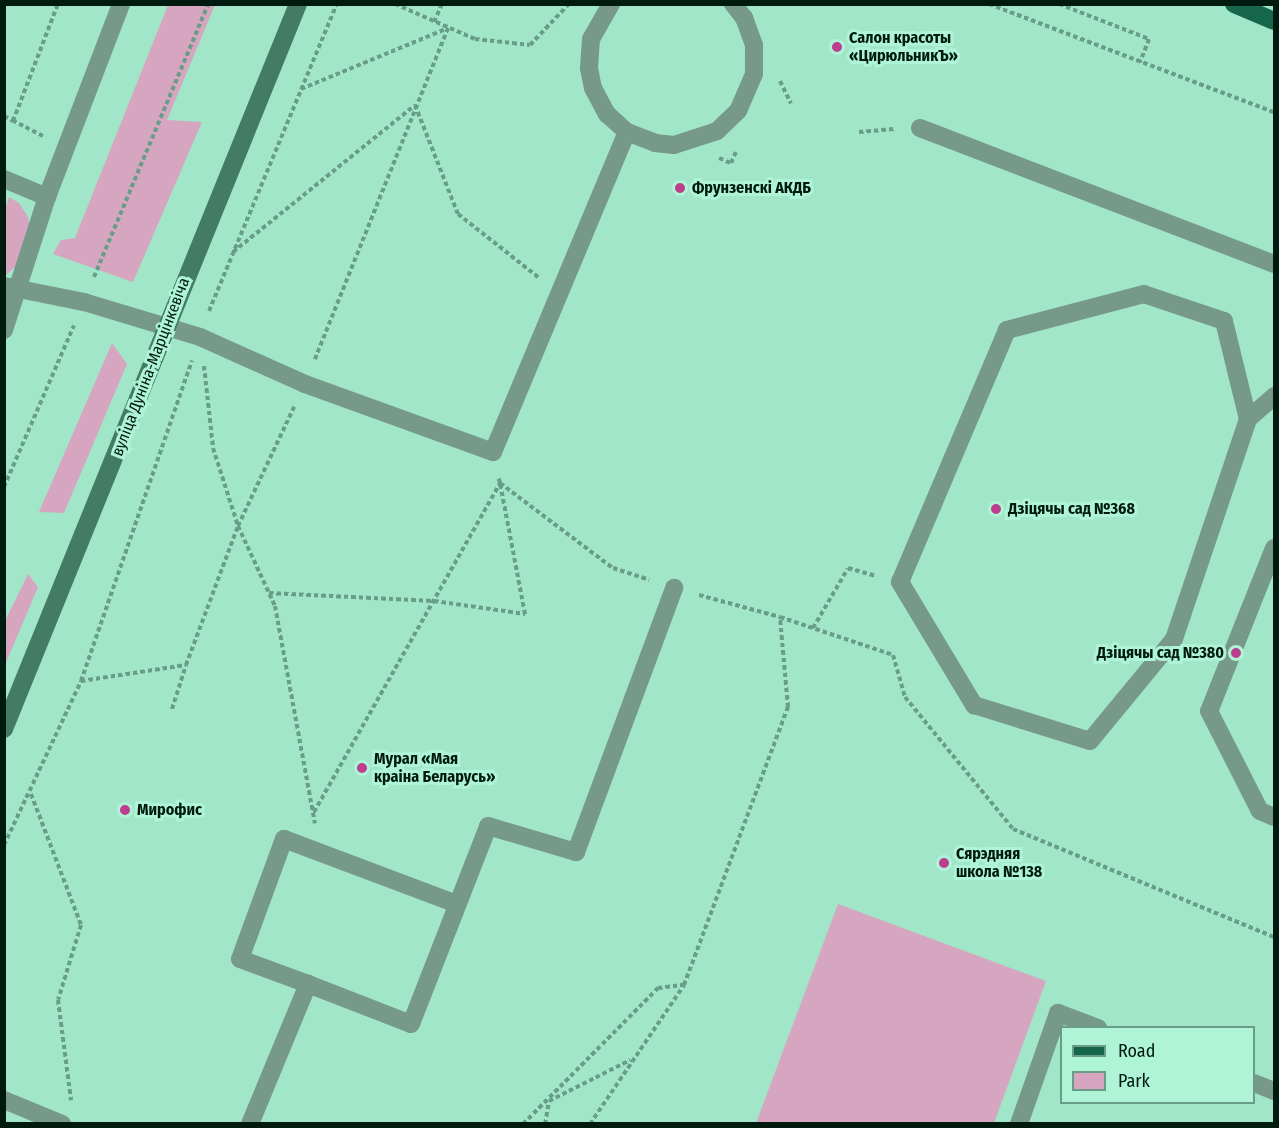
<!DOCTYPE html>
<meta charset="utf-8">
<style>
body{margin:0}
#map{position:relative;width:1279px;height:1128px;overflow:hidden;background:#a2e6c9;font-family:"Fira Sans Condensed",sans-serif}
div>[style]{position:absolute}
.green>*{inset:0;background:#d6a5bf}
.path>*{height:4px;margin-top:-2px;transform-origin:0;background:repeating-linear-gradient(90deg,#689d87 0 4.5px,transparent 0 7.5px)}
.lane>*{height:18px;margin:-9px;padding:0 9px;transform-origin:9px;border-radius:9px;background:#769989}
.secondary>*{height:18px;margin:-9px;padding:0 9px;transform-origin:9px;border-radius:9px;background:#447b65}
.primary>*{height:18px;margin:-9px;padding:0 9px;transform-origin:9px;border-radius:9px;background:#16664c}
.dots>*{width:16px;height:16px;translate:-50% -50%;box-sizing:border-box;border:3px solid #aff4d6;border-radius:50%}
span{translate:-50% -50%;white-space:nowrap;text-align:center;line-height:1.15;-webkit-text-stroke:6px #aff4d6;paint-order:stroke}
.poi-label{font-size:16px;color:#001a10;font-weight:700}
.left{translate:0 -50%;text-align:left}
.right{translate:-100% -50%;text-align:right}
.street-label{font-size:16px;color:#001a10}
.frame{position:absolute;inset:0;border:6px solid #001a10;pointer-events:none}
.legend{position:absolute;left:1060px;top:1026px;width:195px;height:78px;box-sizing:border-box;background:#aff4d6;border:2px solid #699d87;margin:0;padding:8px 10px;list-style:none;font-size:18px;color:#001a10}
.legend li{display:flex;align-items:center;gap:12px;height:30px}
.legend b{width:30px;border:2px solid #699d87}
</style>
<div id="map">
<div class="green">
<i style="clip-path:polygon(168px 5px,215px 5px,167px 120px,202px 122px,133px 282px,53px 254px,61px 240px,75px 238px)"></i>
<i style="clip-path:polygon(9px 197px,19px 203px,28px 217px,30px 231px,15px 267px,5px 276px,5px 209px)"></i>
<i style="clip-path:polygon(112px 343px,127px 364px,64px 513px,39px 512px)"></i>
<i style="clip-path:polygon(28px 574px,38px 587px,5px 665px,5px 621px)"></i>
<i style="clip-path:polygon(838px 904px,1046px 981px,994px 1123px,756px 1123px)"></i>
</div>
<div class="path">
<i style="left:395px;top:4px;width:87px;rotate:23.6deg"></i>
<i style="left:475px;top:39px;width:55px;rotate:6.2deg"></i>
<i style="left:530px;top:45px;width:57px;rotate:-46.4deg"></i>
<i style="left:989px;top:4px;width:305px;rotate:20.8deg"></i>
<i style="left:1059px;top:4px;width:97px;rotate:21.3deg"></i>
<i style="left:1149px;top:39px;width:25px;rotate:111deg"></i>
<i style="left:434px;top:22px;width:20px;rotate:-66deg"></i>
<i style="left:780px;top:81px;width:25px;rotate:64deg"></i>
<i style="left:301px;top:89px;width:159px;rotate:-22.5deg"></i>
<i style="left:448px;top:28px;width:357px;rotate:111.9deg"></i>
<i style="left:4px;top:116px;width:10px;rotate:29deg"></i>
<i style="left:859px;top:132px;width:35px;rotate:-5deg"></i>
<i style="left:43px;top:136px;width:34px;rotate:-153deg"></i>
<i style="left:13px;top:121px;width:125px;rotate:-69deg"></i>
<i style="left:719px;top:158px;width:13px;rotate:23deg"></i>
<i style="left:731px;top:163px;width:12px;rotate:-66deg"></i>
<i style="left:233px;top:252px;width:234px;rotate:-38.9deg"></i>
<i style="left:415px;top:105px;width:117px;rotate:68.5deg"></i>
<i style="left:458px;top:214px;width:102px;rotate:38.2deg"></i>
<i style="left:94px;top:277px;width:296px;rotate:-67.3deg"></i>
<i style="left:209px;top:311px;width:333px;rotate:-67.4deg"></i>
<i style="left:204px;top:366px;width:82px;rotate:83.7deg"></i>
<i style="left:213px;top:448px;width:82px;rotate:72.2deg"></i>
<i style="left:238px;top:526px;width:88px;rotate:65.2deg"></i>
<i style="left:275px;top:606px;width:221px;rotate:79.6deg"></i>
<i style="left:4px;top:487px;width:176px;rotate:-66.6deg"></i>
<i style="left:269px;top:593px;width:165px;rotate:2.8deg"></i>
<i style="left:434px;top:601px;width:92px;rotate:8.1deg"></i>
<i style="left:525px;top:614px;width:133px;rotate:-100.8deg"></i>
<i style="left:500px;top:483px;width:141px;rotate:37deg"></i>
<i style="left:613px;top:568px;width:38px;rotate:18deg"></i>
<i style="left:699px;top:595px;width:84px;rotate:15.2deg"></i>
<i style="left:780px;top:617px;width:119px;rotate:18.6deg"></i>
<i style="left:893px;top:655px;width:44px;rotate:74.1deg"></i>
<i style="left:905px;top:697px;width:171px;rotate:50.7deg"></i>
<i style="left:1013px;top:829px;width:282px;rotate:22.5deg"></i>
<i style="left:813px;top:628px;width:69px;rotate:-59.7deg"></i>
<i style="left:848px;top:568px;width:29px;rotate:16deg"></i>
<i style="left:81px;top:681px;width:106px;rotate:-8.7deg"></i>
<i style="left:186px;top:665px;width:148px;rotate:-69.5deg"></i>
<i style="left:238px;top:526px;width:132px;rotate:-64.8deg"></i>
<i style="left:172px;top:709px;width:46px;rotate:-72.3deg"></i>
<i style="left:31px;top:794px;width:140px;rotate:69.1deg"></i>
<i style="left:81px;top:925px;width:78px;rotate:107deg"></i>
<i style="left:58px;top:1000px;width:101px;rotate:82.6deg"></i>
<i style="left:314px;top:812px;width:378px;rotate:-60.5deg"></i>
<i style="left:500px;top:483px;width:7px;rotate:-106deg"></i>
<i style="left:4px;top:845px;width:181px;rotate:-64.8deg"></i>
<i style="left:81px;top:681px;width:339px;rotate:-70.9deg"></i>
<i style="left:523px;top:1124px;width:192px;rotate:-45.2deg"></i>
<i style="left:658px;top:988px;width:26px;rotate:-7deg"></i>
<i style="left:545px;top:1124px;width:23px;rotate:-80deg"></i>
<i style="left:549px;top:1101px;width:91px;rotate:-26.8deg"></i>
<i style="left:590px;top:1124px;width:168px;rotate:-55.9deg"></i>
<i style="left:684px;top:985px;width:297px;rotate:-69.5deg"></i>
<i style="left:788px;top:707px;width:90px;rotate:-95.1deg"></i>
</div>
<div class="lane">
<i style="left:611px;top:4px;width:40px;rotate:119.7deg"></i>
<i style="left:591px;top:39px;width:29px;rotate:94deg"></i>
<i style="left:589px;top:68px;width:20px;rotate:79deg"></i>
<i style="left:593px;top:88px;width:30px;rotate:62deg"></i>
<i style="left:607px;top:114px;width:27px;rotate:42deg"></i>
<i style="left:627px;top:132px;width:30px;rotate:21deg"></i>
<i style="left:655px;top:143px;width:19px;rotate:6deg"></i>
<i style="left:674px;top:145px;width:45px;rotate:-18deg"></i>
<i style="left:717px;top:131px;width:29px;rotate:-44deg"></i>
<i style="left:738px;top:111px;width:40px;rotate:-66.6deg"></i>
<i style="left:754px;top:74px;width:29px;rotate:-90deg"></i>
<i style="left:754px;top:45px;width:29px;rotate:-110deg"></i>
<i style="left:744px;top:18px;width:18px;rotate:-128deg"></i>
<i style="left:920px;top:128px;width:379px;rotate:21deg"></i>
<i style="left:4px;top:179px;width:47px;rotate:22.7deg"></i>
<i style="left:4px;top:286px;width:82px;rotate:11.3deg"></i>
<i style="left:84px;top:302px;width:121px;rotate:16.8deg"></i>
<i style="left:200px;top:337px;width:115px;rotate:24.1deg"></i>
<i style="left:305px;top:384px;width:200px;rotate:19.9deg"></i>
<i style="left:493px;top:452px;width:347px;rotate:-67.3deg"></i>
<i style="left:4px;top:330px;width:140px;rotate:-72.1deg"></i>
<i style="left:47px;top:197px;width:207px;rotate:-69deg"></i>
<i style="left:1248px;top:419px;width:101px;rotate:-103.8deg"></i>
<i style="left:1224px;top:321px;width:84px;rotate:-161.4deg"></i>
<i style="left:1144px;top:294px;width:142px;rotate:165.3deg"></i>
<i style="left:1007px;top:330px;width:274px;rotate:113deg"></i>
<i style="left:900px;top:582px;width:144px;rotate:59deg"></i>
<i style="left:974px;top:705px;width:121px;rotate:17.2deg"></i>
<i style="left:1090px;top:741px;width:132px;rotate:-50.5deg"></i>
<i style="left:1174px;top:639px;width:232px;rotate:-71.4deg"></i>
<i style="left:1248px;top:419px;width:35px;rotate:-41deg"></i>
<i style="left:1274px;top:548px;width:175px;rotate:111.7deg"></i>
<i style="left:1209px;top:711px;width:112px;rotate:63deg"></i>
<i style="left:1260px;top:811px;width:15px;rotate:23deg"></i>
<i style="left:308px;top:984px;width:72px;rotate:-159.8deg"></i>
<i style="left:240px;top:959px;width:128px;rotate:-69.9deg"></i>
<i style="left:284px;top:839px;width:185px;rotate:20.6deg"></i>
<i style="left:1254px;top:1083px;width:22px;rotate:22deg"></i>
<i style="left:4px;top:1100px;width:63px;rotate:22.5deg"></i>
<i style="left:250px;top:1124px;width:152px;rotate:-67.5deg"></i>
<i style="left:308px;top:984px;width:110px;rotate:21.2deg"></i>
<i style="left:411px;top:1024px;width:212px;rotate:-68.7deg"></i>
<i style="left:488px;top:826px;width:92px;rotate:16.5deg"></i>
<i style="left:576px;top:852px;width:282px;rotate:-69.6deg"></i>
<i style="left:1019px;top:1124px;width:118px;rotate:-70.6deg"></i>
<i style="left:1058px;top:1013px;width:43px;rotate:20.6deg"></i>
</div>
<div class="secondary">
<i style="left:4px;top:729px;width:782px;rotate:-67.93deg"></i>
</div>
<div class="primary">
<i style="left:1234px;top:4px;width:43px;rotate:23deg"></i>
</div>
<div class="dots">
<i style="left:837px;top:47px;background:#bc3e8c"></i>
<i style="left:680px;top:188px;background:#bc3e8c"></i>
<i style="left:996px;top:509px;background:#bc3e8c"></i>
<i style="left:1236px;top:653px;background:#bc3e8c"></i>
<i style="left:362px;top:768px;background:#bc3e8c"></i>
<i style="left:125px;top:810px;background:#bc3e8c"></i>
<i style="left:944px;top:863px;background:#bc3e8c"></i>
</div>
<div class="poi-label">
<span class="left" style="left:849px;top:47px">Салон красоты<br>«ЦирюльникЪ»</span>
<span class="left" style="left:692px;top:188px">Фрунзенскі АКДБ</span>
<span class="left" style="left:1008px;top:509px">Дзіцячы сад №368</span>
<span class="right" style="left:1224px;top:653px">Дзіцячы сад №380</span>
<span class="left" style="left:374px;top:768px">Мурал «Мая<br>краіна Беларусь»</span>
<span class="left" style="left:137px;top:810px">Мирофис</span>
<span class="left" style="left:956px;top:863px">Сярэдняя<br>школа №138</span>
</div>
<div class="street-label">
<span style="left:151px;top:367px;rotate:-69deg">вуліца Дуніна-Марцінкевіча</span>
</div>
<div class="frame"></div>
<ul class="legend">
<li><b style="height:8px;background:#16664c"></b>Road</li>
<li><b style="height:16px;background:#d6a5bf"></b>Park</li>
</ul>
</div>
